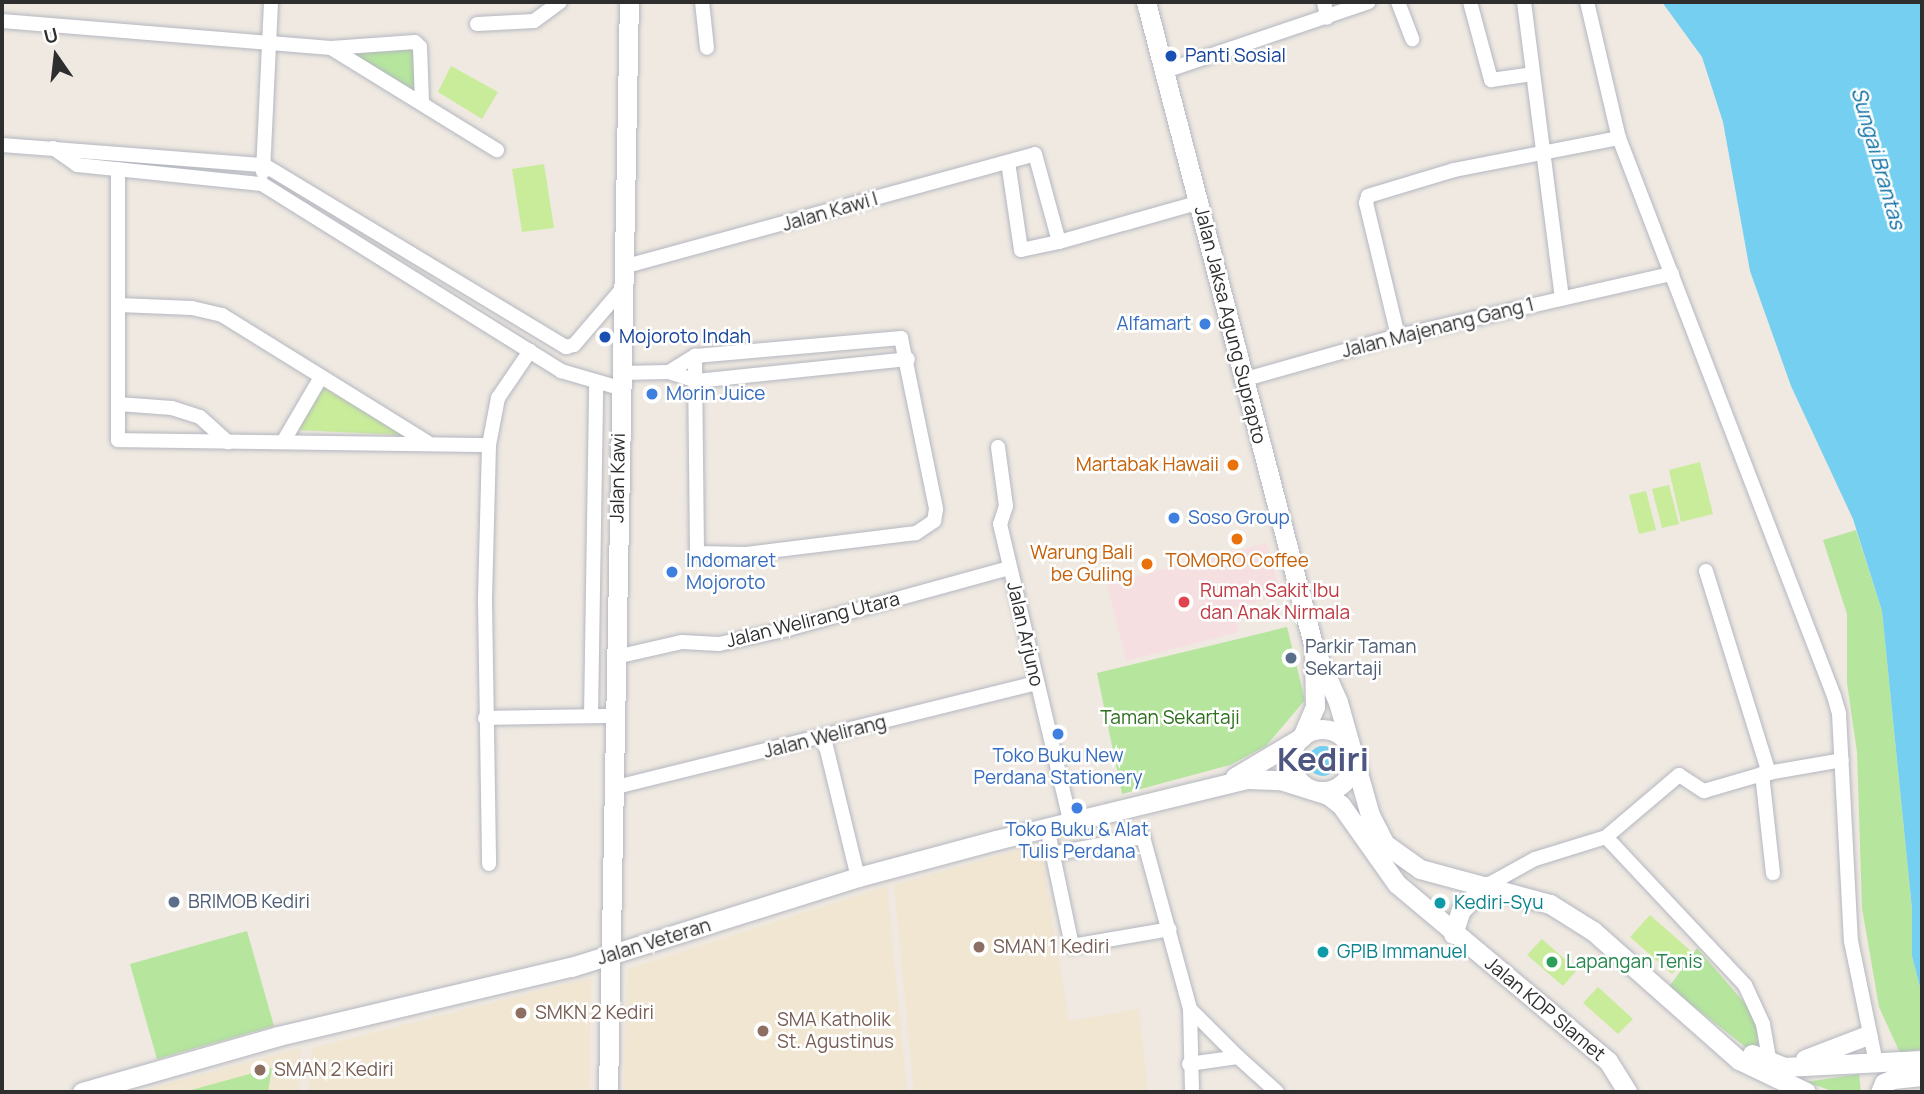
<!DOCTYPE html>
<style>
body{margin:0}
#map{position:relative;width:1924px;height:1094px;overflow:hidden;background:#efe9e1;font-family:Manrope,sans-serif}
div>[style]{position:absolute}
.education>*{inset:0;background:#f0e6d1}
.medical>*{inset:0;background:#f5dfe0}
.green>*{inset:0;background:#b6e59e}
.pitch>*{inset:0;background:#c9ec9a}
.water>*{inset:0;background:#75cff0}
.round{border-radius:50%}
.roads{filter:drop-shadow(0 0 2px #b4b7c1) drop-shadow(0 0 2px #b4b7c1)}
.street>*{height:14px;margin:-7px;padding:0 7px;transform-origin:7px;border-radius:7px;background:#fff}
.secondary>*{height:19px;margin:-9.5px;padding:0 9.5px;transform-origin:9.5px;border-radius:9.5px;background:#fff}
.secondary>.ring{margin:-9.5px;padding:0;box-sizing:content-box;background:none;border:19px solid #fff;border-radius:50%}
.dots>*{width:19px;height:19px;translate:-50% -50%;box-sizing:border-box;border:4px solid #fff;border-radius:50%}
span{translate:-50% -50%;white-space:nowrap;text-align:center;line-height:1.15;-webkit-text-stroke:5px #fff;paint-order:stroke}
.transit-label{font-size:19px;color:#164399}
.left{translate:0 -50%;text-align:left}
.street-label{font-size:19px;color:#2e2e2e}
.shop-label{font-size:19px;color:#366cbe}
.right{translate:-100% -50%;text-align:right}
.food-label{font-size:19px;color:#c56008}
.health-label{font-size:19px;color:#be3a42}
.service-label{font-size:19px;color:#4e5e75}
.park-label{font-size:19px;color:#2c6e1b}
.culture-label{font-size:19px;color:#0d838f}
.education-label{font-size:19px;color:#785e54}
.leisure-label{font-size:19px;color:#27864d}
.water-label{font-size:21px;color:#0d6fa3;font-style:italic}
.town-label{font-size:33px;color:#4d5680;font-weight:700}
.frame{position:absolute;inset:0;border:4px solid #2e2e2e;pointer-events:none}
.north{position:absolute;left:21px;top:21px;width:70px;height:70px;-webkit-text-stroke:5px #fff;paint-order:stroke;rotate:346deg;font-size:19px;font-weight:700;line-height:28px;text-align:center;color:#2e2e2e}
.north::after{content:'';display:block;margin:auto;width:24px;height:32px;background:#2e2e2e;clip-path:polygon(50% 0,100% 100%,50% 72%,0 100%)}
</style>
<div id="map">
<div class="education">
<i style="clip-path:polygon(1040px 844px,1069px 1021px,1139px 1009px,1148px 1092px,914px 1092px,894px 885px)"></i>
<i style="clip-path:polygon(887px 886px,907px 1092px,624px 1092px,627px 969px)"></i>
<i style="clip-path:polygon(591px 978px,590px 1092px,309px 1092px,312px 1048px)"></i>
<i style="clip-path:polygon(301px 1048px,299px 1092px,137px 1092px)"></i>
</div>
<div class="medical">
<i style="clip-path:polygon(1267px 543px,1281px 595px,1233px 608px,1239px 632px,1126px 661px,1107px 584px)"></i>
</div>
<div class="green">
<i style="clip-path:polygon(415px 48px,417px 94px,345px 52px)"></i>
<i style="clip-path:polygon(1856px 530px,1882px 611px,1912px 909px,1912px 956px,1922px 995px,1922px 1049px,1900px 1053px,1879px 1007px,1862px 908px,1857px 752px,1847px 683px,1847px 614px,1823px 540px)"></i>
<i style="clip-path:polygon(1287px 627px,1305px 700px,1266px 746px,1230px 765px,1122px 794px,1097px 673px)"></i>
<i style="clip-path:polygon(247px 931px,274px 1026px,157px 1059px,130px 964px)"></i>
<i style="clip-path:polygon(1697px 948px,1761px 1022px,1774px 1047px,1752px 1052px,1669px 987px)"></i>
<i style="clip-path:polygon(272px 1068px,268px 1092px,184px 1092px)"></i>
<i style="clip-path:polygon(1859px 1074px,1861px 1092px,1835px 1092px,1806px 1082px)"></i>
</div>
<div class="pitch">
<i style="clip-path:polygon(451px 66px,498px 92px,482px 119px,438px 92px)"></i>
<i style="clip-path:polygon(544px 164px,554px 228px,522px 232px,512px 169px)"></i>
<i style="clip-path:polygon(324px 388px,404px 435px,296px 430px)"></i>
<i style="clip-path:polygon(1700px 462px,1713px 514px,1681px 522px,1669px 470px)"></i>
<i style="clip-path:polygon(1669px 485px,1679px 524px,1662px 528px,1652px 489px)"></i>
<i style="clip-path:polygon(1646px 491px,1656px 530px,1639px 534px,1629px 495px)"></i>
<i style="clip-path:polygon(1650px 915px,1692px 952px,1672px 974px,1630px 937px)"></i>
<i style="clip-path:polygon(1542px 939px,1577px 970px,1563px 986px,1527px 955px)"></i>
<i style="clip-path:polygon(1598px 987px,1633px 1019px,1618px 1034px,1583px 1003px)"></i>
</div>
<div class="water">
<i style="clip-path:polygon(1662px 2px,1922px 2px,1922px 995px,1912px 956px,1912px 909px,1882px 611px,1853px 519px,1791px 386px,1750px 271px,1723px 122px,1702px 57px)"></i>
<i class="round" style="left:1308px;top:746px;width:30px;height:30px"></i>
</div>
<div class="roads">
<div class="street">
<i style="left:702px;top:2px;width:46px;rotate:83.8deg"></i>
<i style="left:1324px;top:2px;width:16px;rotate:79deg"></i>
<i style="left:1398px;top:2px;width:40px;rotate:69deg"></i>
<i style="left:1470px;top:2px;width:81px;rotate:74.9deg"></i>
<i style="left:1491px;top:80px;width:42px;rotate:-8.1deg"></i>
<i style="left:1524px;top:2px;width:297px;rotate:82.7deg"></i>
<i style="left:1587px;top:2px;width:140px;rotate:76.8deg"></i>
<i style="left:1619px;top:138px;width:598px;rotate:68.93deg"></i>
<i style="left:1834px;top:696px;width:19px;rotate:74deg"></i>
<i style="left:1839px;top:714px;width:227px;rotate:87deg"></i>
<i style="left:1851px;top:941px;width:125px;rotate:78.4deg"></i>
<i style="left:2px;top:21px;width:330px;rotate:4.7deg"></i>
<i style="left:331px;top:48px;width:84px;rotate:-4.1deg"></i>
<i style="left:415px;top:42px;width:7px;rotate:45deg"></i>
<i style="left:420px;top:47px;width:55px;rotate:87.9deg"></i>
<i style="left:477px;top:24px;width:57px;rotate:-3deg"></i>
<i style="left:534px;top:21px;width:32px;rotate:-36deg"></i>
<i style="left:331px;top:48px;width:195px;rotate:31.6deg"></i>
<i style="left:1165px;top:71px;width:215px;rotate:-18.7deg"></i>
<i style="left:2px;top:145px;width:263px;rotate:4.4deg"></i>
<i style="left:264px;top:165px;width:353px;rotate:31.1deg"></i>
<i style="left:566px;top:347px;width:8px;rotate:-14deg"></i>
<i style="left:574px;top:345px;width:74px;rotate:-49.4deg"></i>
<i style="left:53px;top:148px;width:29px;rotate:35deg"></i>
<i style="left:77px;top:165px;width:186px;rotate:5.9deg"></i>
<i style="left:262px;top:184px;width:353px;rotate:32deg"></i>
<i style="left:561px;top:371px;width:61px;rotate:16.1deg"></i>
<i style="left:1008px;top:162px;width:89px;rotate:81.6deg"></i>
<i style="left:1021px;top:250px;width:39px;rotate:-12deg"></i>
<i style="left:118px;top:169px;width:271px;rotate:90deg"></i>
<i style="left:118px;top:440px;width:371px;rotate:0.8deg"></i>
<i style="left:489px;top:445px;width:157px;rotate:91.5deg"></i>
<i style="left:485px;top:602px;width:262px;rotate:89.1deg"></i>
<i style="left:263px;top:172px;width:170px;rotate:-87.3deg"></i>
<i style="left:623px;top:267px;width:427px;rotate:-15.3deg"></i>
<i style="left:1035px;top:154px;width:91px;rotate:74.7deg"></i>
<i style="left:1059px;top:242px;width:147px;rotate:-15.8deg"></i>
<i style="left:119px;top:305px;width:73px;rotate:2.4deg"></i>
<i style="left:192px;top:308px;width:31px;rotate:13deg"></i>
<i style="left:222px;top:315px;width:241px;rotate:31.8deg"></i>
<i style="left:1398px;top:336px;width:137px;rotate:-103.5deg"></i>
<i style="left:1366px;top:203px;width:7px;rotate:-74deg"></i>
<i style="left:1368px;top:196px;width:90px;rotate:-16.8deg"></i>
<i style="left:1454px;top:170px;width:168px;rotate:-11deg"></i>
<i style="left:669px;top:372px;width:31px;rotate:-32deg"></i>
<i style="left:695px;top:356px;width:207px;rotate:-5deg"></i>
<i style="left:901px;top:338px;width:175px;rotate:78.4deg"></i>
<i style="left:936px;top:509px;width:12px;rotate:99deg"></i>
<i style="left:934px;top:521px;width:22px;rotate:146deg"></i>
<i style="left:916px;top:533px;width:173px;rotate:173deg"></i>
<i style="left:744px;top:554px;width:47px;rotate:-178.8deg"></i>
<i style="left:697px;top:553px;width:197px;rotate:-90.6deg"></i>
<i style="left:620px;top:373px;width:49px;rotate:-1.2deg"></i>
<i style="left:669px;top:372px;width:28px;rotate:18deg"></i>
<i style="left:696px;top:381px;width:213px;rotate:-5.9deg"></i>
<i style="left:1242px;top:380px;width:162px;rotate:-15.8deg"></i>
<i style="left:1398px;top:336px;width:281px;rotate:-12.8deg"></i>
<i style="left:118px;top:404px;width:54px;rotate:4.2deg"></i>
<i style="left:172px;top:408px;width:29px;rotate:18deg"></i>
<i style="left:200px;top:417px;width:38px;rotate:42deg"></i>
<i style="left:283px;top:442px;width:75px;rotate:-59.7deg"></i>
<i style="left:489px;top:445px;width:48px;rotate:-79.2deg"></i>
<i style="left:498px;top:398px;width:57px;rotate:-55.8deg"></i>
<i style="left:998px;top:447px;width:60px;rotate:82.3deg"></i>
<i style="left:1006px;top:506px;width:19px;rotate:108deg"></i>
<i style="left:1000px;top:524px;width:305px;rotate:76.7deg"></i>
<i style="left:1706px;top:571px;width:212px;rotate:72.7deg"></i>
<i style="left:616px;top:657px;width:68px;rotate:-12.8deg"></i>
<i style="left:682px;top:642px;width:37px;rotate:3deg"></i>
<i style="left:719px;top:644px;width:71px;rotate:-12.3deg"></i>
<i style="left:788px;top:629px;width:229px;rotate:-15.4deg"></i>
<i style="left:591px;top:716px;width:333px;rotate:-89.1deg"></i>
<i style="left:485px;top:718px;width:129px;rotate:-0.9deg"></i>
<i style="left:824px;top:738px;width:143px;rotate:76.3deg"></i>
<i style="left:1762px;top:774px;width:100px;rotate:83.7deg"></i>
<i style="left:612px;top:788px;width:438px;rotate:-13.9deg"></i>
<i style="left:1047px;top:827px;width:122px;rotate:78.1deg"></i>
<i style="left:1072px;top:946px;width:99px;rotate:-9.8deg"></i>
<i style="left:1606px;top:837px;width:96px;rotate:-40.3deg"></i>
<i style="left:1679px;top:775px;width:30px;rotate:33deg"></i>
<i style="left:1704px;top:791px;width:60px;rotate:-16.3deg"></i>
<i style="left:1762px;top:774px;width:81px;rotate:-9.9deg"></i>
<i style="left:1052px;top:854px;width:93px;rotate:-10.6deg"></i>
<i style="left:1143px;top:837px;width:178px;rotate:74.7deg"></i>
<i style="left:1190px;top:1009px;width:83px;rotate:88.6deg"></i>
<i style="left:1486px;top:886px;width:56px;rotate:-28.9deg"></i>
<i style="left:1535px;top:859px;width:74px;rotate:-17.2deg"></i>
<i style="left:1606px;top:837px;width:203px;rotate:46.8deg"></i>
<i style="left:1745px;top:985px;width:43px;rotate:65.2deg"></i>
<i style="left:1763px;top:1024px;width:41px;rotate:80.1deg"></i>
<i style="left:1238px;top:1057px;width:52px;rotate:41.9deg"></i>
<i style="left:1189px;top:1064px;width:49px;rotate:-8.1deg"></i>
<i style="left:1238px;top:1057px;width:68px;rotate:-135deg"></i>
</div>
<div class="secondary">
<i style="left:1146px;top:2px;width:667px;rotate:75.42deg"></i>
<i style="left:1314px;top:648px;width:59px;rotate:66deg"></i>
<i style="left:1338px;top:702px;width:117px;rotate:74.2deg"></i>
<i style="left:1370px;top:815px;width:33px;rotate:63deg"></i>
<i style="left:1385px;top:844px;width:43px;rotate:35.5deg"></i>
<i style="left:1420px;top:869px;width:135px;rotate:15.1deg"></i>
<i style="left:1550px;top:904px;width:51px;rotate:32.1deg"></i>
<i style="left:1593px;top:931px;width:195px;rotate:41.5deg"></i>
<i style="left:1739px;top:1060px;width:74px;rotate:25.5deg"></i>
<i class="ring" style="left:1291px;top:729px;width:43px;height:43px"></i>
<i style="left:1235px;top:777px;width:78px;rotate:-30.8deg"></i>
<i style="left:1302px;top:737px;width:33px;rotate:-67deg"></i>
<i style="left:1315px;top:707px;width:58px;rotate:-91deg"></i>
<i style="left:1453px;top:934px;width:25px;rotate:-72deg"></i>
<i style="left:1461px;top:910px;width:35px;rotate:-44deg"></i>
<i style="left:1752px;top:1054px;width:35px;rotate:22deg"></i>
<i style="left:1784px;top:1067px;width:138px;rotate:-2.9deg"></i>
<i style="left:1805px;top:1059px;width:67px;rotate:-20.9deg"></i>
<i style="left:82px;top:1092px;width:204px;rotate:-15.9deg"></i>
<i style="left:278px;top:1036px;width:301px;rotate:-13.3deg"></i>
<i style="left:571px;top:967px;width:301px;rotate:-17.4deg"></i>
<i style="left:858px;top:877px;width:143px;rotate:-15deg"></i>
<i style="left:996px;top:840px;width:258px;rotate:-13.7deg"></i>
<i style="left:1247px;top:779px;width:33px;rotate:2deg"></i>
<i style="left:1280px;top:780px;width:50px;rotate:17.4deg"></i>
<i style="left:1328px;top:795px;width:16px;rotate:38deg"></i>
<i style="left:1341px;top:805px;width:97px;rotate:54.7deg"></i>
<i style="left:1397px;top:884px;width:275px;rotate:40deg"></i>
<i style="left:1608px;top:1061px;width:36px;rotate:58deg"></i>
<i style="left:608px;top:1092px;width:1090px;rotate:-88.9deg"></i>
<i style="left:1880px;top:1092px;width:10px;rotate:-66deg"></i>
<i style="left:1884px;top:1083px;width:10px;rotate:-24deg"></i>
<i style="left:1893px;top:1079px;width:29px;rotate:-6deg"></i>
</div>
</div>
<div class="dots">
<i style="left:1171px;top:56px;background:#1a4fb4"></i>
<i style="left:1205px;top:324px;background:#3f7fe0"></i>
<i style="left:605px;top:337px;background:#1a4fb4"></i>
<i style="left:652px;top:394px;background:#3f7fe0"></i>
<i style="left:1233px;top:465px;background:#e8710a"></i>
<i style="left:1174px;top:518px;background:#3f7fe0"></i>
<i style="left:1237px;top:539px;background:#e8710a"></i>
<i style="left:1147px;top:564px;background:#e8710a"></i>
<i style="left:672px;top:572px;background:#3f7fe0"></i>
<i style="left:1184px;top:602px;background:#e0444e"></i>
<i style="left:1291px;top:658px;background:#5c6f8a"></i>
<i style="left:1058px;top:734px;background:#3f7fe0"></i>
<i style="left:1077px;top:808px;background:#3f7fe0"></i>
<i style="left:174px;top:902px;background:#5c6f8a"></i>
<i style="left:1440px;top:903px;background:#0f9aa8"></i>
<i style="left:979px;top:947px;background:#8d6e63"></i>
<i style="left:1323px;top:952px;background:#0f9aa8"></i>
<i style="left:1552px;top:962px;background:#2e9e5b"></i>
<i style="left:521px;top:1013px;background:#8d6e63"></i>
<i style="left:763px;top:1031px;background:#8d6e63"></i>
<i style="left:260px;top:1070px;background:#8d6e63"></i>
</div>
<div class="transit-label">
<span class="left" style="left:1185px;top:56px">Panti Sosial</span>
<span class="left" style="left:619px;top:337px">Mojoroto Indah</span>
</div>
<div class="street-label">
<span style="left:830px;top:212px;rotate:-16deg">Jalan Kawi I</span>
<span style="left:1230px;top:325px;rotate:76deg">Jalan Jaksa Agung Suprapto</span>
<span style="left:1438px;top:328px;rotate:-14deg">Jalan Majenang Gang 1</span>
<span style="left:618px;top:478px;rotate:-89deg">Jalan Kawi</span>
<span style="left:813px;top:620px;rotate:-14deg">Jalan Welirang Utara</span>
<span style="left:1025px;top:634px;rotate:77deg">Jalan Arjuno</span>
<span style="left:825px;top:737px;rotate:-14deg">Jalan Welirang</span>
<span style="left:654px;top:942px;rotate:-17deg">Jalan Veteran</span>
<span style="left:1545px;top:1009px;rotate:40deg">Jalan KDP Slamet</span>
</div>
<div class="shop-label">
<span class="right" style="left:1191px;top:324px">Alfamart</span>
<span class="left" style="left:666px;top:394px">Morin Juice</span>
<span class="left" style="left:1188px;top:518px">Soso Group</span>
<span class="left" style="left:686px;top:572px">Indomaret<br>Mojoroto</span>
<span style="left:1058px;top:767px">Toko Buku New<br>Perdana Stationery</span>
<span style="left:1077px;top:841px">Toko Buku &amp; Alat<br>Tulis Perdana</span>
</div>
<div class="food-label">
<span class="right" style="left:1219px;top:465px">Martabak Hawaii</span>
<span class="right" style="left:1133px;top:564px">Warung Bali<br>be Guling</span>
<span style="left:1237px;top:561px">TOMORO Coffee</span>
</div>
<div class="health-label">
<span class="left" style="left:1200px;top:602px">Rumah Sakit Ibu<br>dan Anak Nirmala</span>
</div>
<div class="service-label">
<span class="left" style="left:1305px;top:658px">Parkir Taman<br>Sekartaji</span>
<span class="left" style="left:188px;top:902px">BRIMOB Kediri</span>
</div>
<div class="park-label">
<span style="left:1170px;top:718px">Taman Sekartaji</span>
</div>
<div class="culture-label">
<span class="left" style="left:1454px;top:903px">Kediri-Syu</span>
<span class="left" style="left:1337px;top:952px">GPIB Immanuel</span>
</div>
<div class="education-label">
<span class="left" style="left:993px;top:947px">SMAN 1 Kediri</span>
<span class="left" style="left:535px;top:1013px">SMKN 2 Kediri</span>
<span class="left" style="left:777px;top:1031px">SMA Katholik<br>St. Agustinus</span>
<span class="left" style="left:274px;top:1070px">SMAN 2 Kediri</span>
</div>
<div class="leisure-label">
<span class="left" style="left:1566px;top:962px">Lapangan Tenis</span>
</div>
<div class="water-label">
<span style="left:1879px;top:158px;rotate:74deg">Sungai Brantas</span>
</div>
<div class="town-label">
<span style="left:1323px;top:759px">Kediri</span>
</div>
<div class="frame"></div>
<div class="north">U</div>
</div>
